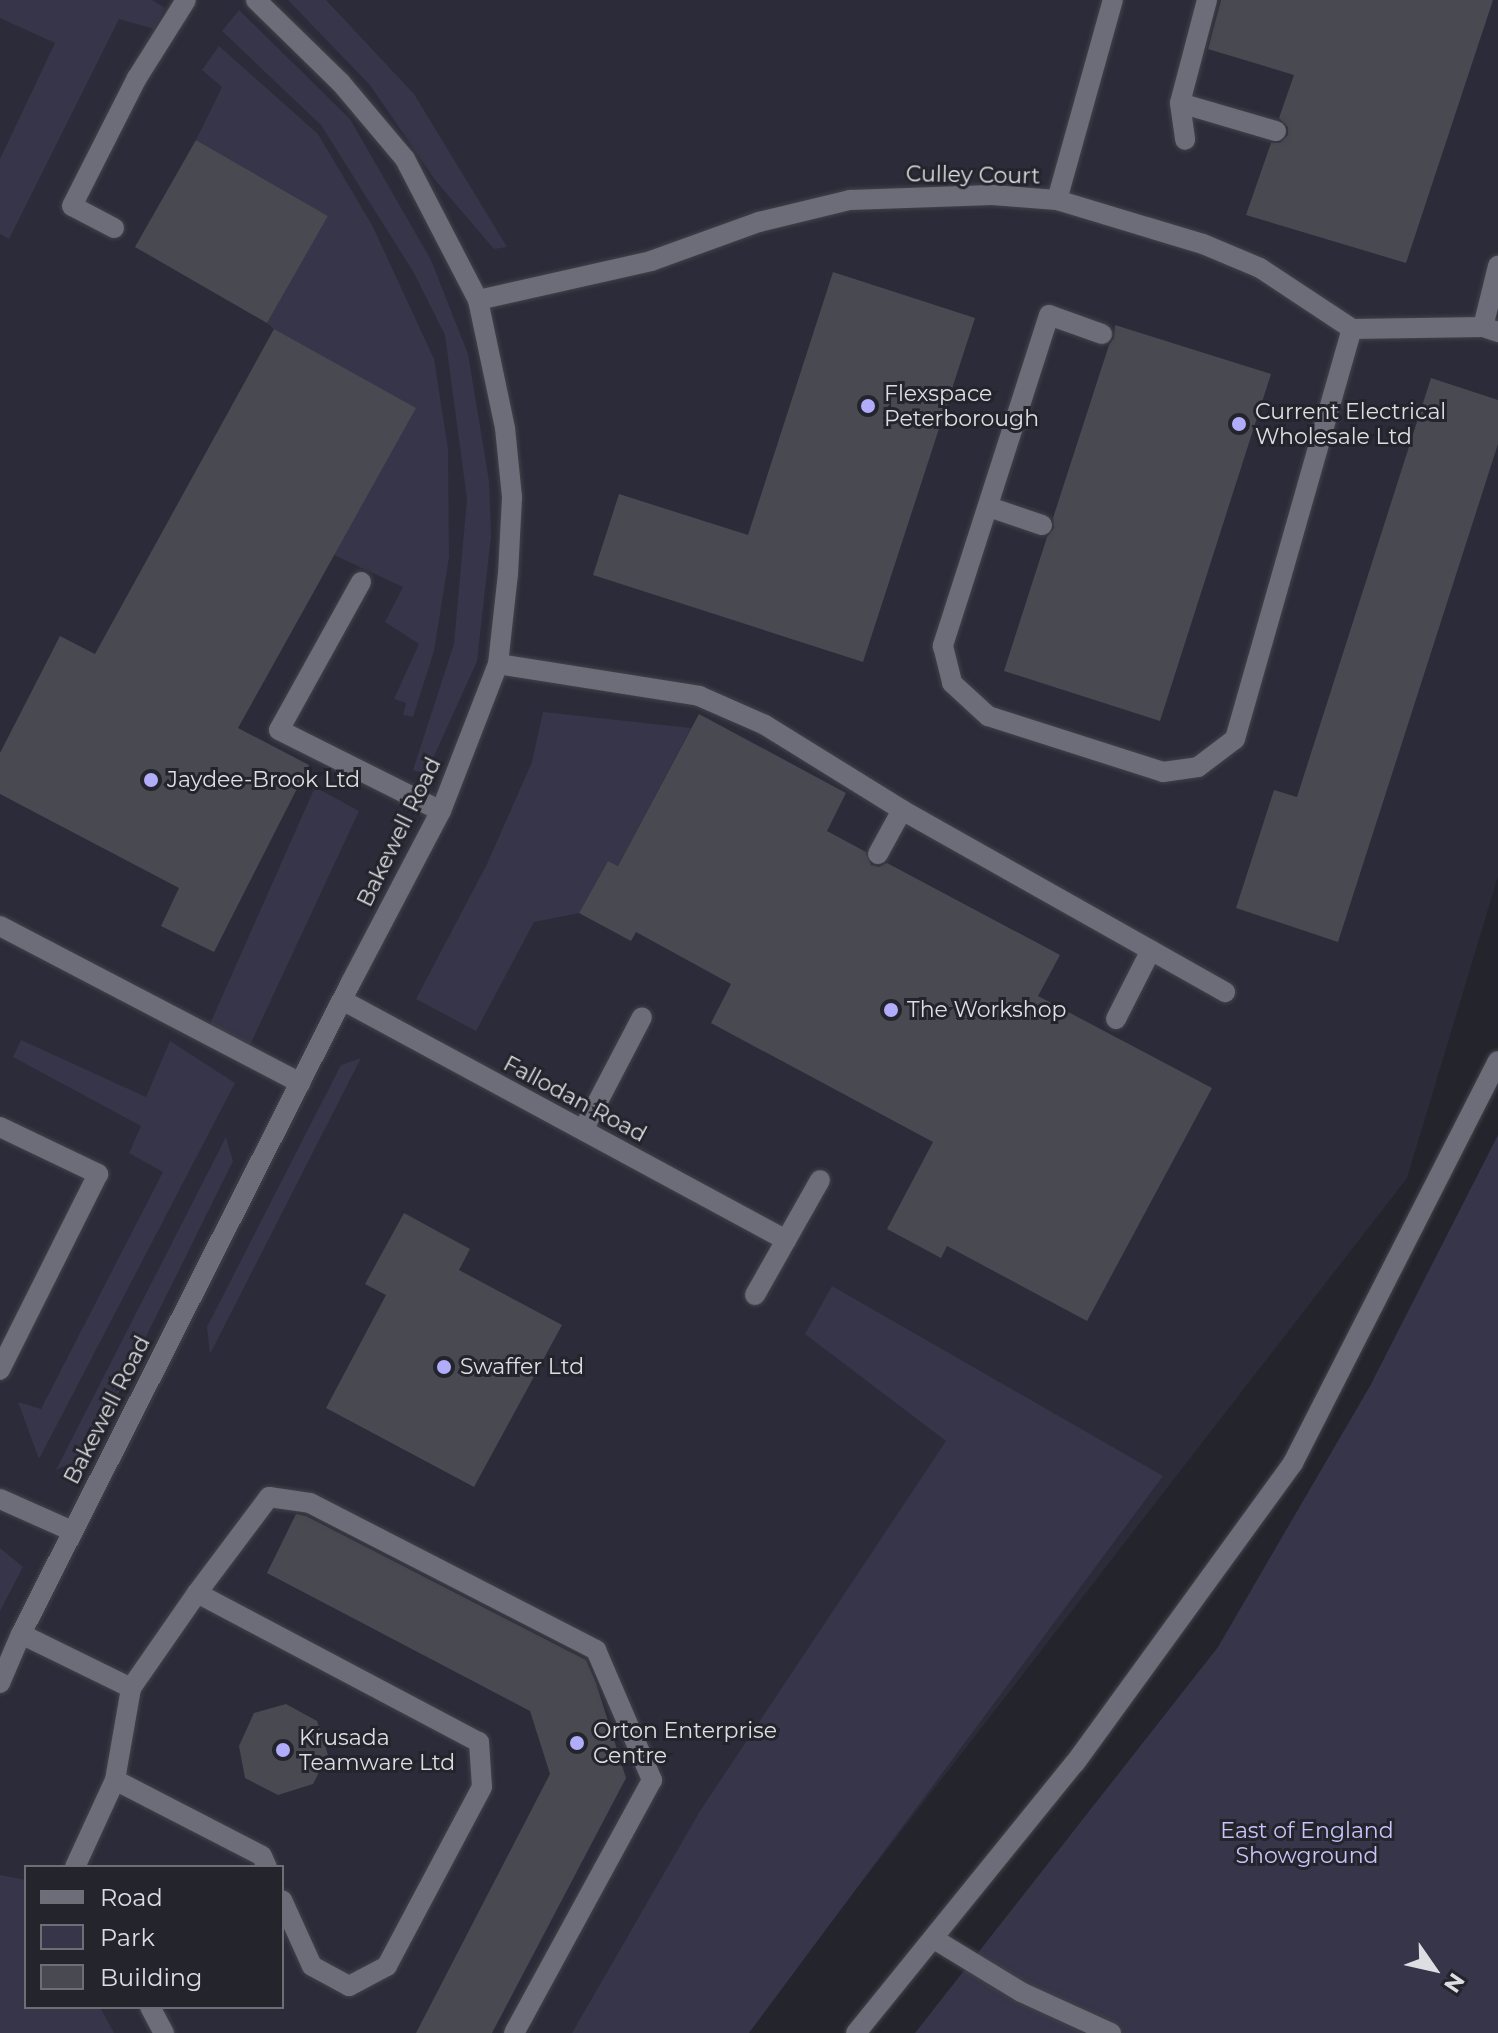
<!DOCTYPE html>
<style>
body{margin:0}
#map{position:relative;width:1498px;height:2033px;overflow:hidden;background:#24242c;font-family:Montserrat,sans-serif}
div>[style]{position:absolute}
.built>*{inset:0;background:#2c2b39}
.green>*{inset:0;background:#363549}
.building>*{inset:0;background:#494951}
.roads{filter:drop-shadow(0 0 2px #424249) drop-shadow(0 0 2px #424249)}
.minor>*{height:20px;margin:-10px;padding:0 10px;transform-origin:10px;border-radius:10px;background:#6d6d7a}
.dots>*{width:22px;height:22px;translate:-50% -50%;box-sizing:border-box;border:4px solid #24242c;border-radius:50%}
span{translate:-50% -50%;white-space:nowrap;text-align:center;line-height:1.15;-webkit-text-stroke:6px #24242c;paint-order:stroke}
.street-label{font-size:22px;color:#dddde2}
.poi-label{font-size:22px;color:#dddde2}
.left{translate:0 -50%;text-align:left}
.park-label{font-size:22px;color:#c6c4fb}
.legend{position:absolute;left:24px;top:1865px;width:260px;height:144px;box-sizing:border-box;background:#24242c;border:2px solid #6e6e75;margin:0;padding:10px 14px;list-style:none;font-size:24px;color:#dddde2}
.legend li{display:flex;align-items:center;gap:16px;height:40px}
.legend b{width:40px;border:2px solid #6e6e75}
.north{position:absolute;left:1394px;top:1929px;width:80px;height:80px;-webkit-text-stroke:6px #24242c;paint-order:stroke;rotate:124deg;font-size:22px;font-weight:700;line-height:32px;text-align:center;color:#dddde2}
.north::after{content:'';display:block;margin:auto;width:28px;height:36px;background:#dddde2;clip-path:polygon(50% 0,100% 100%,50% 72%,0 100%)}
</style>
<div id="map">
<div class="built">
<i style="clip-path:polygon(evenodd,0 0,1498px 0,1498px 876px,1407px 1178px,745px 2033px,0 2033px,0 0,26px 1867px,282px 1867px,282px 2007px,26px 2007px,26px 1867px)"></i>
</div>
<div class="green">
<i style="clip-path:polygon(0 0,152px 0,165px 8px,154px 29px,119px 19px,9px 239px,0 234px,0 159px,55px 43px,0 18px)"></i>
<i style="clip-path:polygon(288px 0,326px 0,414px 94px,507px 247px,494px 249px,435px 180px,370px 85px)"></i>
<i style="clip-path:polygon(239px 10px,350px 119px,431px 260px,468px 354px,489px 481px,491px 536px,477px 661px,426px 774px,413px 770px,454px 644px,467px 499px,445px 335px,414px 273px,321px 125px,222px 31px)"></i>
<i style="clip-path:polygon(219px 46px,318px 134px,372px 225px,434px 359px,448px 449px,449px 557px,434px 651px,413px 717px,403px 715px,406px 703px,394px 699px,419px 644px,385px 622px,403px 587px,334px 555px,274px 329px,267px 323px,328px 216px,196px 140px,222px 87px,202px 70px)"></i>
<i style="clip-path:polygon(543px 712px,691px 728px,618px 866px,608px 861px,579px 913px,534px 922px,476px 1031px,416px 999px,487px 864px,532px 762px)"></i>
<i style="clip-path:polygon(315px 787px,359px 811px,250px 1045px,209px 1026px)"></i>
<i style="clip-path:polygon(21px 1040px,146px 1097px,170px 1041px,235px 1083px,39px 1459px,18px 1402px,41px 1409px,163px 1172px,129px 1153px,141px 1126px,13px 1057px)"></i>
<i style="clip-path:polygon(361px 1058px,210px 1354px,207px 1327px,341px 1065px)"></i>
<i style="clip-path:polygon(1498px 1135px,1498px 2033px,915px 2033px,1218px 1647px,1370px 1386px)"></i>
<i style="clip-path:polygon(226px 1137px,233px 1161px,87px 1456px,56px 1470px)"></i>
<i style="clip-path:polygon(832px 1286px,1163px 1476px,749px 2033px,572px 2033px,700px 1811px,946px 1441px,805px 1334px)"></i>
<i style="clip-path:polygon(0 1548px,23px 1567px,0 1611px)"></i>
<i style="clip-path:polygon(0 1875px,26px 1880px,26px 2007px,100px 2007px,114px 2033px,0 2033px)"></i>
</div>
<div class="building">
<i style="clip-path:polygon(1221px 0,1493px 0,1406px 263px,1246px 215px,1271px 143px,1280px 143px,1288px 135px,1288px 127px,1279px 118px,1294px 75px,1208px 49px)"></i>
<i style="clip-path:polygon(196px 140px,328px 216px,267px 323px,135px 247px)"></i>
<i style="clip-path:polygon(833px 272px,975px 318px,863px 662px,593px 575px,619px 494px,748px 535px)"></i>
<i style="clip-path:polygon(1115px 325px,1271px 374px,1160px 721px,1004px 671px,1047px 537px,1054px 528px,1053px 518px,1109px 345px,1114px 338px)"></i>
<i style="clip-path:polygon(274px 329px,416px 408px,238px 728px,309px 765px,214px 952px,161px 926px,179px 888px,0 794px,0 753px,60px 636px,95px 654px)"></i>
<i style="clip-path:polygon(1431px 378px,1498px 400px,1498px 444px,1338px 942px,1236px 908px,1274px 790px,1297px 797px)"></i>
<i style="clip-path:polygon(699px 714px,846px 793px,827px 831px,866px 852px,871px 865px,879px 867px,887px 863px,1060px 955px,1038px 996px,1212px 1088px,1087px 1321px,947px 1246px,941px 1258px,887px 1229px,933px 1142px,711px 1023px,731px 984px,636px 932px,631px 941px,579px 913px,608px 861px,618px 866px)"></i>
<i style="clip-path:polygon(404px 1213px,470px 1249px,459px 1270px,562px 1325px,474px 1487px,326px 1408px,386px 1295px,365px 1284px)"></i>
<i style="clip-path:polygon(296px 1514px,306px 1516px,586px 1660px,596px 1683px,626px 1778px,492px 2033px,416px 2033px,550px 1774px,530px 1711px,267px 1573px)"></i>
<i style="clip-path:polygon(286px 1704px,317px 1721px,328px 1755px,313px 1784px,278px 1795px,245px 1778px,239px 1746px,254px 1713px)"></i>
</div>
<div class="roads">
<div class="minor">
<i style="left:1207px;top:0;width:106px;rotate:104.7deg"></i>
<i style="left:1180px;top:103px;width:100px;rotate:16.3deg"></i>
<i style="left:1180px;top:103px;width:37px;rotate:82deg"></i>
<i style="left:1057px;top:200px;width:208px;rotate:-74.4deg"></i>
<i style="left:114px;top:228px;width:47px;rotate:-152.4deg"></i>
<i style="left:72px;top:206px;width:144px;rotate:-63.1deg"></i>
<i style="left:137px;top:78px;width:92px;rotate:-57.9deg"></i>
<i style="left:478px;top:300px;width:177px;rotate:-12.7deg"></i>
<i style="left:651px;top:261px;width:115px;rotate:-19.9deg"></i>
<i style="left:759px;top:222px;width:94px;rotate:-13.6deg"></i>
<i style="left:850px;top:200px;width:142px;rotate:-2deg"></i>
<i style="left:992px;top:195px;width:65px;rotate:4.4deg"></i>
<i style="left:1057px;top:200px;width:152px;rotate:16.8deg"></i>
<i style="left:1203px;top:244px;width:62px;rotate:22.8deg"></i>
<i style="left:1260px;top:268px;width:110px;rotate:33.5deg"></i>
<i style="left:1352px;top:329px;width:131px;rotate:-0.9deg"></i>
<i style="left:1483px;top:327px;width:16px;rotate:18deg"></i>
<i style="left:1483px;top:327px;width:63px;rotate:-76.2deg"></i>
<i style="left:1102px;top:334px;width:56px;rotate:-160.3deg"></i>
<i style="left:1049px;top:315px;width:348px;rotate:107.8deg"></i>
<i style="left:943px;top:646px;width:38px;rotate:76deg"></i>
<i style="left:952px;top:683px;width:49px;rotate:42.5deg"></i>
<i style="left:988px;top:716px;width:184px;rotate:17.7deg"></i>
<i style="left:1163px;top:772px;width:35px;rotate:-8deg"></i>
<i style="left:1198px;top:767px;width:46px;rotate:-37.1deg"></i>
<i style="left:1235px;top:739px;width:426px;rotate:-74.1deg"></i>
<i style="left:989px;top:507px;width:56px;rotate:18.8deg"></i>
<i style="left:361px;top:582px;width:169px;rotate:119deg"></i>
<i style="left:279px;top:730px;width:181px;rotate:26.6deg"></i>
<i style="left:498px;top:664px;width:204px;rotate:9deg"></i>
<i style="left:699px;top:696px;width:72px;rotate:23.7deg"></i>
<i style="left:765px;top:725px;width:161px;rotate:31.8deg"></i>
<i style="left:902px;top:810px;width:371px;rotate:29.4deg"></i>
<i style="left:878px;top:854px;width:50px;rotate:-61.4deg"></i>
<i style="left:0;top:926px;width:339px;rotate:27.6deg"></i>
<i style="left:342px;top:1000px;width:505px;rotate:28.39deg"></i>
<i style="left:1116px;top:1019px;width:77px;rotate:-63.1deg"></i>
<i style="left:0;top:1127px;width:109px;rotate:25.6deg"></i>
<i style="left:98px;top:1174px;width:219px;rotate:116.6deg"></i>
<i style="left:583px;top:1130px;width:127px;rotate:-62.4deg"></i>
<i style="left:755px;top:1295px;width:132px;rotate:-60.5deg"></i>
<i style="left:0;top:1499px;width:79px;rotate:24deg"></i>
<i style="left:197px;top:1593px;width:120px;rotate:-53.1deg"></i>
<i style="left:269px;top:1497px;width:41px;rotate:8.3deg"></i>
<i style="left:310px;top:1503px;width:322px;rotate:27.2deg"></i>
<i style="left:596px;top:1650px;width:142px;rotate:66.7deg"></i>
<i style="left:652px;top:1780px;width:288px;rotate:118.6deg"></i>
<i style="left:21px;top:1634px;width:123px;rotate:26.1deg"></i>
<i style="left:131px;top:1688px;width:116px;rotate:-55.2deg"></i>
<i style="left:197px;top:1593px;width:319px;rotate:27.9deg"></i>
<i style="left:479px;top:1742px;width:45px;rotate:86.2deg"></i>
<i style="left:482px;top:1787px;width:203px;rotate:118deg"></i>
<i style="left:387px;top:1966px;width:43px;rotate:152.2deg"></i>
<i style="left:349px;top:1986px;width:42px;rotate:-151.6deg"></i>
<i style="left:312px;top:1966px;width:72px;rotate:-114.4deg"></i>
<i style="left:0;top:1683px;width:53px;rotate:-66.8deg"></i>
<i style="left:21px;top:1634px;width:729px;rotate:-63.15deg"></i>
<i style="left:350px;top:984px;width:195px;rotate:-62.3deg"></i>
<i style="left:441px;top:811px;width:158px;rotate:-68.8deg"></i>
<i style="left:498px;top:664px;width:91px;rotate:-83.7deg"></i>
<i style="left:508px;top:574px;width:77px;rotate:-87deg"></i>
<i style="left:512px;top:497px;width:69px;rotate:-95.8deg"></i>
<i style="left:505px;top:428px;width:131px;rotate:-101.9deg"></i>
<i style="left:478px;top:300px;width:159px;rotate:-117.4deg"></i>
<i style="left:405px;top:159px;width:99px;rotate:-130.1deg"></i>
<i style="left:341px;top:83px;width:119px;rotate:-135.7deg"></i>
<i style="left:115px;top:1780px;width:165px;rotate:27.3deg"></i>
<i style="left:262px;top:1856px;width:12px;rotate:66deg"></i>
<i style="left:75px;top:1867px;width:96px;rotate:-65.3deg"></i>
<i style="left:115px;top:1780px;width:93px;rotate:-80.1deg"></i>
<i style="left:934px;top:1939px;width:102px;rotate:31.3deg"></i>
<i style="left:1021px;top:1992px;width:99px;rotate:24.5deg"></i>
<i style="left:150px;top:2007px;width:30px;rotate:62deg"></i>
<i style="left:856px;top:2033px;width:348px;rotate:-51deg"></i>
<i style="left:1075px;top:1763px;width:371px;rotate:-54deg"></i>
<i style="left:1293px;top:1463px;width:451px;rotate:-63deg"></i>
</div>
</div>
<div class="dots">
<i style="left:868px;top:406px;background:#b1adfa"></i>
<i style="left:1239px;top:424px;background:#b1adfa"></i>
<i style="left:151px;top:780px;background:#b1adfa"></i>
<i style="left:891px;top:1010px;background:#b1adfa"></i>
<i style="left:444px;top:1367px;background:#b1adfa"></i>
<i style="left:577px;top:1743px;background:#b1adfa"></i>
<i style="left:283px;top:1750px;background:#b1adfa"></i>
</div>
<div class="street-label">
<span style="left:973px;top:175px;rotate:1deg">Culley Court</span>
<span style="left:399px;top:832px;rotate:-64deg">Bakewell Road</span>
<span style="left:575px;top:1099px;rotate:28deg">Fallodan Road</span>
<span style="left:107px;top:1410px;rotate:-63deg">Bakewell Road</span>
</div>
<div class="poi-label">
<span class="left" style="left:884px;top:406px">Flexspace<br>Peterborough</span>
<span class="left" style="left:1255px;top:424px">Current Electrical<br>Wholesale Ltd</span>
<span class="left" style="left:167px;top:780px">Jaydee-Brook Ltd</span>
<span class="left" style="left:907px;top:1010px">The Workshop</span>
<span class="left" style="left:460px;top:1367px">Swaffer Ltd</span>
<span class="left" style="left:593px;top:1743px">Orton Enterprise<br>Centre</span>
<span class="left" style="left:299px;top:1750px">Krusada<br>Teamware Ltd</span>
</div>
<div class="park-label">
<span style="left:1307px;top:1843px">East of England<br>Showground</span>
</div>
<ul class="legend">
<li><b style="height:10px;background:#6d6d7a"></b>Road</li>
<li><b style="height:22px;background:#363549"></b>Park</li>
<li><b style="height:22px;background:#494951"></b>Building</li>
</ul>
<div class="north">N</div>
</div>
